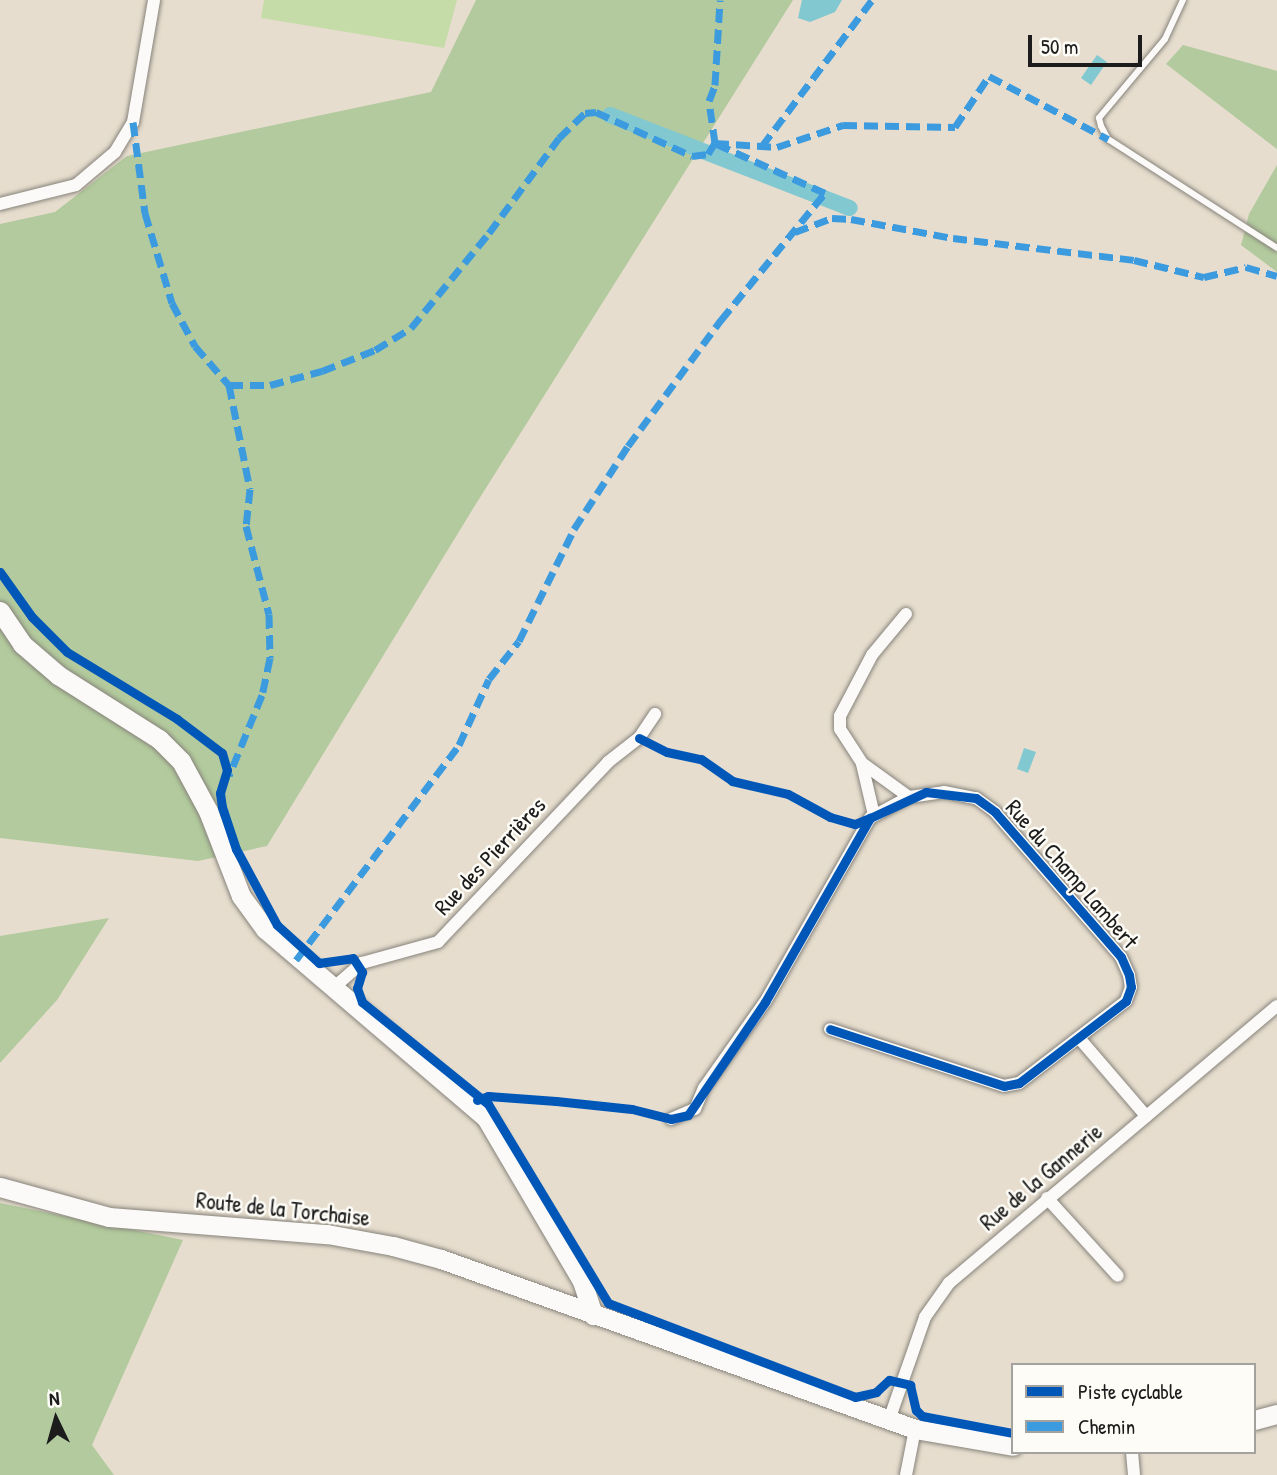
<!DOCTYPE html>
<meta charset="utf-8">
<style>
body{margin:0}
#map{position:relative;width:1277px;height:1475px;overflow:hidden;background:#e6ddce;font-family:"Patrick Hand",sans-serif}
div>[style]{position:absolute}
.green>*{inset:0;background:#c6dca8}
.forest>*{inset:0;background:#b2ca9d}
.water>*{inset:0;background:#81c8d1}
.canal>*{height:16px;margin:-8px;padding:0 8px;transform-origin:8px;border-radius:8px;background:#81c8d1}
.roads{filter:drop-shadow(0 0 2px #87837b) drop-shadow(0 0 2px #87837b)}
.lane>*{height:6px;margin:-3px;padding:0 3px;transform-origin:3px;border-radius:3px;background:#fbfaf8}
.street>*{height:12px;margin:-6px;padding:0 6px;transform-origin:6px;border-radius:6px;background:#fbfaf8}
.secondary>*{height:19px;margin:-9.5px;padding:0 9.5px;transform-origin:9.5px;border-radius:9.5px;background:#fbfaf8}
.quiet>*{height:7px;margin-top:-3.5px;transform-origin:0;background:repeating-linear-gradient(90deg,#3c9bdf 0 14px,transparent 0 21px)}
.cycleway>*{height:9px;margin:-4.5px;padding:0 4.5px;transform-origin:4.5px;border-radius:4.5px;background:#0057b8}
span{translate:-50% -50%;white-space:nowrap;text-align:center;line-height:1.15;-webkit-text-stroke:5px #fdfcf7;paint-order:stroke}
.street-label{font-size:23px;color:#1c1c1c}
.legend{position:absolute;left:1011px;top:1363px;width:245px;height:91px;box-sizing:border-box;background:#fdfcf7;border:2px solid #a3a29f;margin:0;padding:9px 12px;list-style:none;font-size:21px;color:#1c1c1c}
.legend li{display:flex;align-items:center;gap:14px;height:35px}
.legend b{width:35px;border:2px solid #a3a29f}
.north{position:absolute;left:21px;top:1384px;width:70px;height:70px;-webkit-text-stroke:5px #fdfcf7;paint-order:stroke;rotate:355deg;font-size:19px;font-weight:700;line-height:28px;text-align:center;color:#1c1c1c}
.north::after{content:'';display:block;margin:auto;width:24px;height:32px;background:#1c1c1c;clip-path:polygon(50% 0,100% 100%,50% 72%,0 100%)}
.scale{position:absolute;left:1028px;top:35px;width:114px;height:32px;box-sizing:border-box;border:4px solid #1c1c1c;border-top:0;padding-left:9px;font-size:21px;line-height:24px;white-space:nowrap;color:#1c1c1c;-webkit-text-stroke:5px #fdfcf7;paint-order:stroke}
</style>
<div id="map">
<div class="green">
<i style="clip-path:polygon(264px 0,457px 0,444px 48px,261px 18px)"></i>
</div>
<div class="forest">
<i style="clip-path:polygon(476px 0,793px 0,474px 507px,267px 846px,198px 861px,0 838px,0 224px,55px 212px,127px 156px,431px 92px)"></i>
<i style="clip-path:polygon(1183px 45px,1277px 71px,1277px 149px,1166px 64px)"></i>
<i style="clip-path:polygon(1277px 165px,1277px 272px,1241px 245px,1249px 214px)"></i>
<i style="clip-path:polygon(109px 918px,57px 1000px,0 1063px,0 936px)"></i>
<i style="clip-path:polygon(0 1203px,183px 1240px,92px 1445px,114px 1475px,0 1475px)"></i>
</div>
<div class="water">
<i style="clip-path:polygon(802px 0,842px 0,835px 12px,810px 22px,798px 18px)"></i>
<i style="clip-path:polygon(1097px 55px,1107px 62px,1091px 85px,1081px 78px)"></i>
<i style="clip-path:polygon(1024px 748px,1036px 752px,1028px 773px,1017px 769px)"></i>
</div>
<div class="canal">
<i style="left:610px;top:115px;width:257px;rotate:21.2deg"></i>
</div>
<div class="roads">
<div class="lane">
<i style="left:1183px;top:0;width:43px;rotate:114.8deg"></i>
<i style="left:1165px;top:39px;width:103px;rotate:129.9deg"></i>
<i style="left:1099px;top:118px;width:8px;rotate:76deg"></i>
<i style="left:1101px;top:126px;width:15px;rotate:62deg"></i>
<i style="left:1108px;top:139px;width:201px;rotate:32.8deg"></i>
</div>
<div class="street">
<i style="left:0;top:204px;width:78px;rotate:-14deg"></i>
<i style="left:76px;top:185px;width:51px;rotate:-40.2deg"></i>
<i style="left:115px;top:152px;width:35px;rotate:-59deg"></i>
<i style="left:133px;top:122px;width:124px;rotate:-80.2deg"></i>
<i style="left:906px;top:614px;width:53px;rotate:129.7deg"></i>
<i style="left:872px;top:655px;width:69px;rotate:117.7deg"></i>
<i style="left:840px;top:716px;width:13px;rotate:90deg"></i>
<i style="left:840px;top:729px;width:40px;rotate:57.1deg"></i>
<i style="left:862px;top:763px;width:58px;rotate:35.9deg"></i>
<i style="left:862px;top:764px;width:52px;rotate:76.8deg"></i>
<i style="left:332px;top:989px;width:40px;rotate:-41deg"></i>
<i style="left:362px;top:963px;width:79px;rotate:-15.4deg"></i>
<i style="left:438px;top:942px;width:248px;rotate:-46.6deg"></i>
<i style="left:608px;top:762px;width:39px;rotate:-38deg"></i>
<i style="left:639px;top:738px;width:29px;rotate:-56deg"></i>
<i style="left:1079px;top:1038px;width:103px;rotate:49.3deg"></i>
<i style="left:671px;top:1119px;width:26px;rotate:-23deg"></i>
<i style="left:695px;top:1109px;width:23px;rotate:-67deg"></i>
<i style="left:704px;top:1088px;width:105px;rotate:-54.7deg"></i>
<i style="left:765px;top:1002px;width:212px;rotate:-60.3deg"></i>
<i style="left:870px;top:818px;width:44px;rotate:-28.3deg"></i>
<i style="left:909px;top:797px;width:35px;rotate:-8deg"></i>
<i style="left:944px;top:792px;width:33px;rotate:11deg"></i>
<i style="left:976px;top:798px;width:24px;rotate:36deg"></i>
<i style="left:995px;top:812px;width:192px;rotate:49deg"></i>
<i style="left:1121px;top:957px;width:20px;rotate:66deg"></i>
<i style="left:1129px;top:975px;width:12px;rotate:81deg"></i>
<i style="left:1131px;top:987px;width:15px;rotate:110deg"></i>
<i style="left:1126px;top:1001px;width:135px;rotate:142.5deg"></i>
<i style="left:1019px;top:1083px;width:15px;rotate:169deg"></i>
<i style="left:1004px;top:1086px;width:183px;rotate:-161.9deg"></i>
<i style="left:1047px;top:1198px;width:105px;rotate:47.7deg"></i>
<i style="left:889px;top:1420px;width:109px;rotate:-70.7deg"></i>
<i style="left:925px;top:1317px;width:42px;rotate:-54.8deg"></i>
<i style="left:949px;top:1283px;width:429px;rotate:-40.2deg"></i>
<i style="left:1132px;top:1452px;width:23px;rotate:85deg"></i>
<i style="left:906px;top:1475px;width:47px;rotate:-78.9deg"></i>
</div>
<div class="secondary">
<i style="left:0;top:611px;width:40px;rotate:56deg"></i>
<i style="left:22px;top:644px;width:48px;rotate:40.7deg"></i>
<i style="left:58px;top:675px;width:120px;rotate:32.4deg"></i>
<i style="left:159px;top:739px;width:31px;rotate:45deg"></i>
<i style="left:181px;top:761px;width:57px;rotate:61.6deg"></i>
<i style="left:208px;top:811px;width:91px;rotate:68.8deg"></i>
<i style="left:241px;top:896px;width:41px;rotate:54deg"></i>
<i style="left:265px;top:929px;width:291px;rotate:40.5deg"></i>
<i style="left:486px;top:1118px;width:189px;rotate:59.5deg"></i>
<i style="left:582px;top:1281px;width:36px;rotate:72deg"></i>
<i style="left:0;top:1187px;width:113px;rotate:15.4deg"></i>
<i style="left:109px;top:1217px;width:219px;rotate:4.5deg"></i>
<i style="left:327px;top:1234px;width:67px;rotate:10.3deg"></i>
<i style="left:393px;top:1246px;width:50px;rotate:15.2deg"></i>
<i style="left:441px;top:1259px;width:504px;rotate:19.73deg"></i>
<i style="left:915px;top:1429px;width:99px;rotate:9.8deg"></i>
<i style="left:1254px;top:1420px;width:24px;rotate:-15deg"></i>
</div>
</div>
<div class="quiet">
<i style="left:133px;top:122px;width:92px;rotate:82.5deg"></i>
<i style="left:145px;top:213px;width:94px;rotate:73.3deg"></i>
<i style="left:172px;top:303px;width:49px;rotate:61.9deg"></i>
<i style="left:195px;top:346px;width:52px;rotate:48.9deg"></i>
<i style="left:229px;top:385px;width:106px;rotate:78.6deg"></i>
<i style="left:250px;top:489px;width:37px;rotate:96deg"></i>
<i style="left:246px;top:526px;width:91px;rotate:75.4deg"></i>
<i style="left:269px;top:614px;width:44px;rotate:88.7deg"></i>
<i style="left:270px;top:658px;width:38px;rotate:102deg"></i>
<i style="left:262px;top:695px;width:87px;rotate:112.2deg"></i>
<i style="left:762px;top:146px;width:183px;rotate:-53deg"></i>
<i style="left:795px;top:232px;width:40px;rotate:-21deg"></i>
<i style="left:832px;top:218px;width:19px;rotate:3deg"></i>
<i style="left:851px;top:219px;width:104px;rotate:10.6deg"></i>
<i style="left:953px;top:238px;width:182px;rotate:6.9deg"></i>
<i style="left:1134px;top:260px;width:72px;rotate:13.7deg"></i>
<i style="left:1204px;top:277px;width:43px;rotate:-13.4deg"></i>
<i style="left:1246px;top:267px;width:32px;rotate:16deg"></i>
<i style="left:229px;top:385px;width:41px"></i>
<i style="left:270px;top:385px;width:54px;rotate:-15.1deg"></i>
<i style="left:322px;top:371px;width:57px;rotate:-21.6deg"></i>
<i style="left:375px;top:350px;width:42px;rotate:-31.4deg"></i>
<i style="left:411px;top:328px;width:123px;rotate:-50.6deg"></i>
<i style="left:489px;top:233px;width:118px;rotate:-53.6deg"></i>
<i style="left:559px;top:138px;width:36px;rotate:-44deg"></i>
<i style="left:585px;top:113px;width:11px;rotate:-5deg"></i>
<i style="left:596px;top:112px;width:106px;rotate:24.6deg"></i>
<i style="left:692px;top:156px;width:16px;rotate:-7deg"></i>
<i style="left:708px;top:154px;width:13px;rotate:-58deg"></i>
<i style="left:715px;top:143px;width:62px;rotate:3.7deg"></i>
<i style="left:777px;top:147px;width:70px;rotate:-18.4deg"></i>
<i style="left:843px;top:125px;width:112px;rotate:1deg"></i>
<i style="left:955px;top:127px;width:61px;rotate:-56.3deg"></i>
<i style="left:989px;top:76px;width:135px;rotate:27.9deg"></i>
<i style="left:296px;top:960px;width:270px;rotate:-52.8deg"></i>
<i style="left:459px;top:745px;width:72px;rotate:-65.6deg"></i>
<i style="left:489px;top:679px;width:48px;rotate:-51.7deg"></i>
<i style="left:519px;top:641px;width:125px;rotate:-63.8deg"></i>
<i style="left:574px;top:529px;width:99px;rotate:-57deg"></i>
<i style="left:628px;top:446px;width:157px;rotate:-53.6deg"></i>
<i style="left:721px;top:320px;width:164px;rotate:-50.7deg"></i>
<i style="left:825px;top:193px;width:121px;rotate:-155.6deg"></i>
<i style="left:715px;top:143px;width:42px;rotate:-98.1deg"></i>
<i style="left:709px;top:101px;width:17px;rotate:-69deg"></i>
<i style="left:715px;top:85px;width:85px;rotate:-86.6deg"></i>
</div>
<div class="cycleway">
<i style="left:0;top:572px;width:55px;rotate:54.6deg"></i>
<i style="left:32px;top:617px;width:49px;rotate:45deg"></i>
<i style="left:67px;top:652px;width:129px;rotate:31.3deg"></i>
<i style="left:177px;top:719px;width:56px;rotate:37.1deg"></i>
<i style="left:222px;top:753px;width:18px;rotate:74deg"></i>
<i style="left:227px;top:770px;width:24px;rotate:107deg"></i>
<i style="left:220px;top:793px;width:14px;rotate:82deg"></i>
<i style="left:222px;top:807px;width:44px;rotate:71.6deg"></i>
<i style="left:236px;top:849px;width:86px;rotate:61.7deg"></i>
<i style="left:277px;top:925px;width:57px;rotate:42.1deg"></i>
<i style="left:319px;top:963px;width:34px;rotate:-8deg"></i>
<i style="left:353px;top:958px;width:17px;rotate:57deg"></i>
<i style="left:362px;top:972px;width:17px;rotate:107deg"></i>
<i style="left:357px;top:988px;width:15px;rotate:70deg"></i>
<i style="left:362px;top:1002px;width:162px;rotate:39deg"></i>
<i style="left:488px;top:1104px;width:232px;rotate:58.9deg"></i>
<i style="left:608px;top:1303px;width:264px;rotate:20.8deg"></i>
<i style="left:855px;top:1397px;width:22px;rotate:-13deg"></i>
<i style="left:876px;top:1392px;width:18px;rotate:-43deg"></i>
<i style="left:889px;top:1380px;width:22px;rotate:13deg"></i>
<i style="left:910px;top:1385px;width:26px;rotate:77deg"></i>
<i style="left:916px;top:1410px;width:8px;rotate:45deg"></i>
<i style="left:922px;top:1416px;width:93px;rotate:10.6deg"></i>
<i style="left:639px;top:738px;width:31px;rotate:27deg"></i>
<i style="left:667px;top:752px;width:35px;rotate:12deg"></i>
<i style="left:701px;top:759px;width:38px;rotate:35deg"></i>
<i style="left:732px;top:781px;width:57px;rotate:13.1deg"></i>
<i style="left:788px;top:794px;width:48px;rotate:28.7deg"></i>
<i style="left:830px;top:817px;width:26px;rotate:16deg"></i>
<i style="left:855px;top:824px;width:16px;rotate:-22deg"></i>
<i style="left:477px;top:1100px;width:12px;rotate:-20deg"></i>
<i style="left:488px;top:1096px;width:68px;rotate:4.2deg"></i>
<i style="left:556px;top:1101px;width:76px;rotate:6deg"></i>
<i style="left:632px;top:1109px;width:40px;rotate:14.4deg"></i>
<i style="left:671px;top:1119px;width:17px;rotate:-13deg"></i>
<i style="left:688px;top:1115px;width:137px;rotate:-55.7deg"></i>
<i style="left:765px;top:1002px;width:212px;rotate:-60.3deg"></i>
<i style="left:870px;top:818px;width:62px;rotate:-24.9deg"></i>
<i style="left:926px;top:792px;width:50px;rotate:6.8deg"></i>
<i style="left:976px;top:798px;width:24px;rotate:36deg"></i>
<i style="left:995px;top:812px;width:192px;rotate:49deg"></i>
<i style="left:1121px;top:957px;width:20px;rotate:66deg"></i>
<i style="left:1129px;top:975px;width:12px;rotate:81deg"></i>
<i style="left:1131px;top:987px;width:15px;rotate:110deg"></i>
<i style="left:1126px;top:1001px;width:135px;rotate:142.5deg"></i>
<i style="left:1019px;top:1083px;width:15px;rotate:169deg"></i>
<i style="left:1004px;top:1086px;width:183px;rotate:-161.9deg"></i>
</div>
<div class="street-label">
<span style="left:490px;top:856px;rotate:-47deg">Rue des Pierrières</span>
<span style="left:1072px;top:874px;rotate:49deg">Rue du Champ Lambert</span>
<span style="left:1041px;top:1177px;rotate:-40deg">Rue de la Gannerie</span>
<span style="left:283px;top:1209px;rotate:6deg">Route de la Torchaise</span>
</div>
<ul class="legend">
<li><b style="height:9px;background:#0057b8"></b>Piste cyclable</li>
<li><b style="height:9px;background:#3c9bdf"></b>Chemin</li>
</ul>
<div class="north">N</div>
<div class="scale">50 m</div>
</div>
